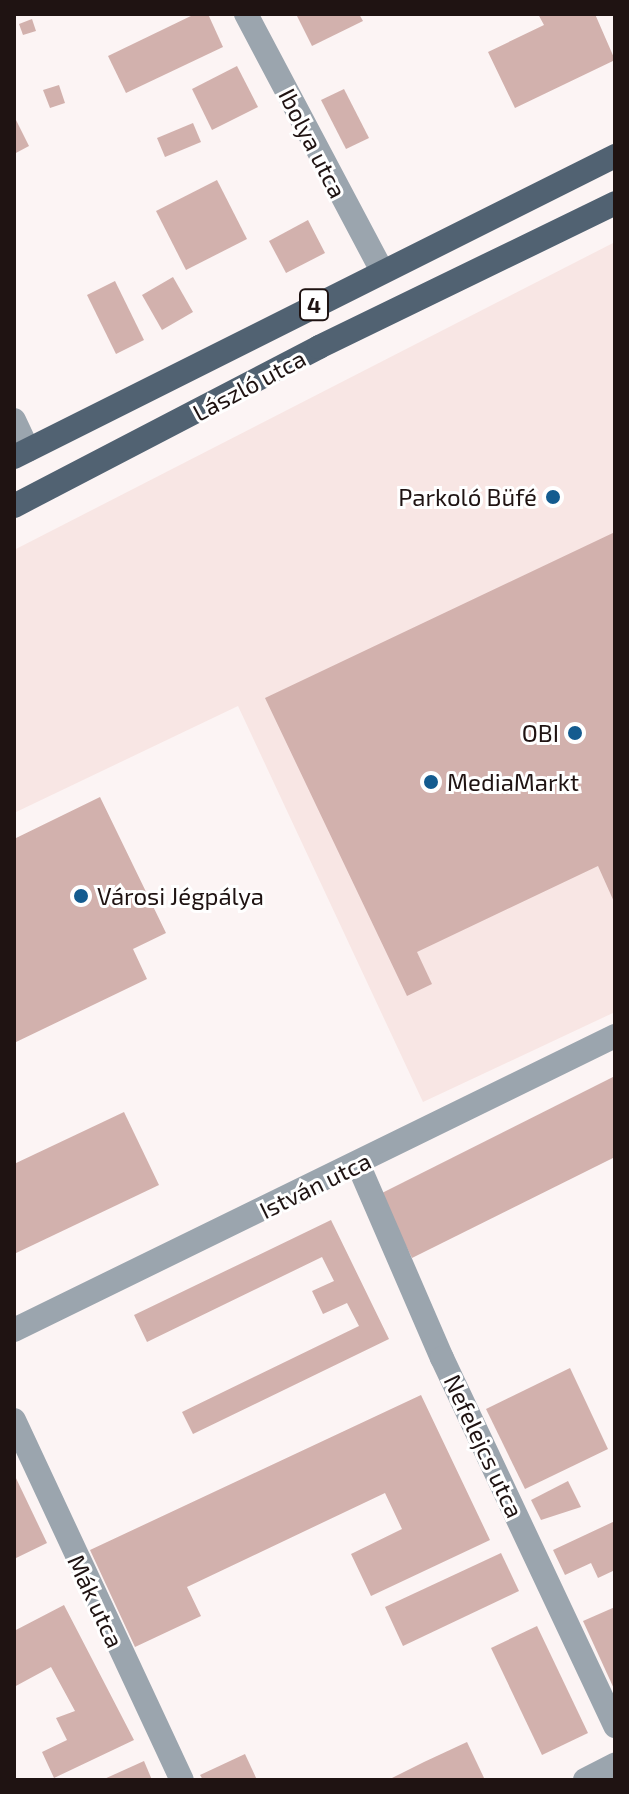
<!DOCTYPE html>
<meta charset="utf-8">
<style>
body{margin:0}
#map{position:relative;width:629px;height:1794px;overflow:hidden;background:#fcf4f4;font-family:"Exo 2",sans-serif}
div>[style]{position:absolute}
.built>*{inset:0;background:#f8e6e4}
.building>*{inset:0;background:#d2b1ad}
.minor>*{height:24px;margin:-12px;padding:0 12px;transform-origin:12px;border-radius:12px;background:#9ba5ae}
.major>*{height:24px;margin:-12px;padding:0 12px;transform-origin:12px;border-radius:12px;background:#516272}
.dots>*{width:22px;height:22px;translate:-50% -50%;box-sizing:border-box;border:4px solid #fff;border-radius:50%}
span{translate:-50% -50%;white-space:nowrap;text-align:center;line-height:1.15;-webkit-text-stroke:6px #fff;paint-order:stroke}
.shield-label span{padding:2px 6px;background:#fff;border:2px solid;border-radius:6px;-webkit-text-stroke-width:0}
.shield-label{font-size:22px;color:#1f1312;font-weight:700}
.street-label{font-size:24px;color:#1f1312}
.poi-label{font-size:24px;color:#1f1312}
.right{translate:-100% -50%;text-align:right}
.left{translate:0 -50%;text-align:left}
.frame{position:absolute;inset:0;border:16px solid #1f1312;pointer-events:none}
</style>
<div id="map">
<div class="built">
<i style="clip-path:polygon(615px 242px,615px 1012px,423px 1102px,238px 706px,14px 813px,14px 550px)"></i>
</div>
<div class="building">
<i style="clip-path:polygon(195px 14px,208px 14px,223px 47px,126px 93px,108px 56px)"></i>
<i style="clip-path:polygon(296px 14px,359px 14px,363px 21px,312px 46px)"></i>
<i style="clip-path:polygon(538px 14px,595px 14px,615px 60px,515px 108px,488px 52px,544px 25px)"></i>
<i style="clip-path:polygon(32px 19px,36px 31px,23px 35px,19px 24px)"></i>
<i style="clip-path:polygon(237px 66px,258px 107px,212px 130px,192px 89px)"></i>
<i style="clip-path:polygon(59px 85px,65px 103px,50px 108px,43px 90px)"></i>
<i style="clip-path:polygon(344px 89px,369px 138px,346px 149px,321px 100px)"></i>
<i style="clip-path:polygon(14px 116px,29px 146px,14px 154px)"></i>
<i style="clip-path:polygon(193px 123px,201px 142px,165px 157px,157px 138px)"></i>
<i style="clip-path:polygon(217px 180px,247px 239px,186px 270px,156px 211px)"></i>
<i style="clip-path:polygon(308px 220px,325px 253px,286px 273px,269px 241px)"></i>
<i style="clip-path:polygon(173px 277px,193px 312px,162px 330px,142px 295px)"></i>
<i style="clip-path:polygon(115px 281px,144px 340px,116px 354px,87px 295px)"></i>
<i style="clip-path:polygon(615px 532px,615px 904px,598px 866px,417px 952px,432px 984px,407px 996px,265px 698px)"></i>
<i style="clip-path:polygon(100px 797px,166px 933px,133px 949px,147px 979px,14px 1043px,14px 839px)"></i>
<i style="clip-path:polygon(615px 1076px,615px 1157px,412px 1258px,380px 1194px)"></i>
<i style="clip-path:polygon(124px 1112px,159px 1185px,14px 1254px,14px 1164px)"></i>
<i style="clip-path:polygon(331px 1220px,389px 1339px,193px 1434px,182px 1412px,359px 1326px,347px 1303px,323px 1314px,312px 1291px,334px 1281px,322px 1257px,147px 1342px,134px 1315px)"></i>
<i style="clip-path:polygon(570px 1368px,608px 1449px,525px 1489px,486px 1409px)"></i>
<i style="clip-path:polygon(421px 1395px,490px 1540px,371px 1596px,351px 1554px,402px 1529px,385px 1493px,187px 1587px,201px 1616px,135px 1647px,90px 1550px)"></i>
<i style="clip-path:polygon(14px 1474px,47px 1543px,14px 1559px)"></i>
<i style="clip-path:polygon(568px 1481px,581px 1507px,541px 1520px,531px 1500px)"></i>
<i style="clip-path:polygon(615px 1521px,615px 1570px,598px 1578px,591px 1563px,565px 1575px,553px 1550px)"></i>
<i style="clip-path:polygon(501px 1553px,519px 1591px,403px 1646px,385px 1607px)"></i>
<i style="clip-path:polygon(64px 1605px,134px 1740px,54px 1778px,42px 1752px,67px 1740px,56px 1718px,75px 1711px,51px 1667px,14px 1687px,14px 1631px)"></i>
<i style="clip-path:polygon(615px 1607px,615px 1691px,583px 1621px)"></i>
<i style="clip-path:polygon(537px 1626px,588px 1733px,542px 1755px,491px 1648px)"></i>
<i style="clip-path:polygon(467px 1742px,485px 1780px,388px 1780px,424px 1762px)"></i>
<i style="clip-path:polygon(245px 1754px,257px 1780px,203px 1780px,200px 1775px)"></i>
<i style="clip-path:polygon(144px 1761px,152px 1780px,102px 1780px)"></i>
</div>
<div class="minor">
<i style="left:246px;top:14px;width:291px;rotate:62.1deg"></i>
<i style="left:14px;top:420px;width:33px;rotate:65deg"></i>
<i style="left:358px;top:1164px;width:211px;rotate:66.6deg"></i>
<i style="left:442px;top:1358px;width:407px;rotate:64.8deg"></i>
<i style="left:14px;top:1330px;width:669px;rotate:-26.07deg"></i>
<i style="left:14px;top:1420px;width:397px;rotate:65deg"></i>
<i style="left:585px;top:1780px;width:34px;rotate:-27deg"></i>
</div>
<div class="major">
<i style="left:14px;top:457px;width:672px;rotate:-26.6deg"></i>
<i style="left:14px;top:506px;width:344px;rotate:-27.5deg"></i>
<i style="left:319px;top:347px;width:329px;rotate:-25.9deg"></i>
</div>
<div class="dots">
<i style="left:553px;top:497px;background:#145b8f"></i>
<i style="left:575px;top:733px;background:#145b8f"></i>
<i style="left:431px;top:782px;background:#145b8f"></i>
<i style="left:81px;top:896px;background:#145b8f"></i>
</div>
<div class="shield-label">
<span style="left:314px;top:305px">4</span>
</div>
<div class="street-label">
<span style="left:313px;top:143px;rotate:63deg">Ibolya utca</span>
<span style="left:249px;top:385px;rotate:-28deg">László utca</span>
<span style="left:315px;top:1185px;rotate:-26deg">István utca</span>
<span style="left:484px;top:1446px;rotate:65deg">Nefelejcs utca</span>
<span style="left:96px;top:1601px;rotate:65deg">Mák utca</span>
</div>
<div class="poi-label">
<span class="right" style="left:537px;top:497px">Parkoló Büfé</span>
<span class="right" style="left:559px;top:733px">OBI</span>
<span class="left" style="left:447px;top:782px">MediaMarkt</span>
<span class="left" style="left:97px;top:896px">Városi Jégpálya</span>
</div>
<div class="frame"></div>
</div>
